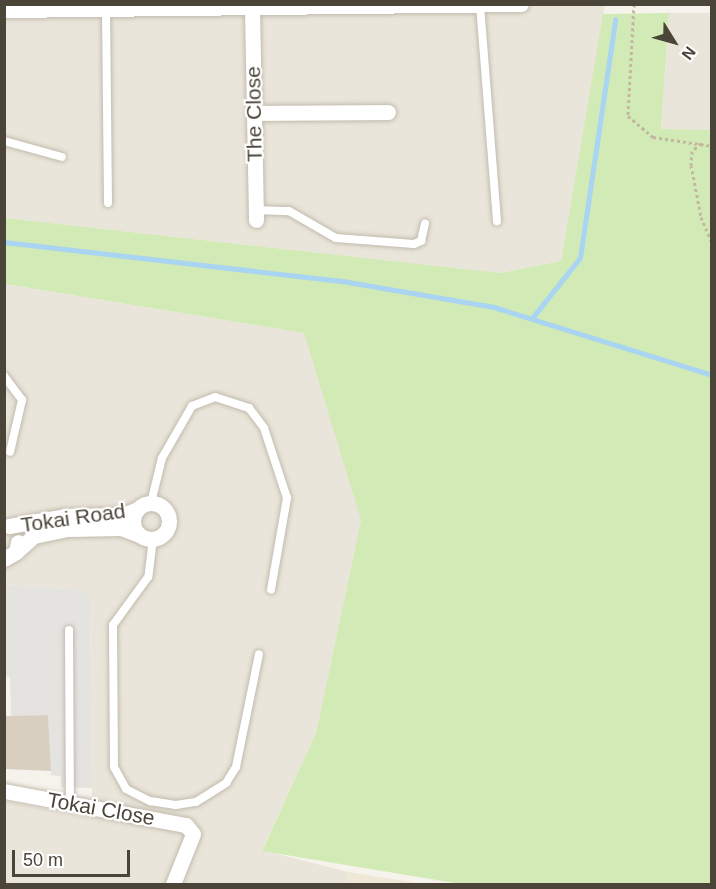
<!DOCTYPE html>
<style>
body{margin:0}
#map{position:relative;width:716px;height:889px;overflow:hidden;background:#f6f3ec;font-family:Arial,sans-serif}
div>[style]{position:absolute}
.residential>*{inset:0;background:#eae5da}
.education>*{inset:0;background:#efe8d6}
.green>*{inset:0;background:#d2eab5}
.parking>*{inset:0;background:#e5e3e0}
.stream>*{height:4.5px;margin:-2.25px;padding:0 2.25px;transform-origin:2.25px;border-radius:2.25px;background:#a9d4f2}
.building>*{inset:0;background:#d8cfc1}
.path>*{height:3px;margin-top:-1.5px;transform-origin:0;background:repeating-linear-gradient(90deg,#c4b79f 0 3px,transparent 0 6px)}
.roads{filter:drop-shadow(0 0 2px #c2bbae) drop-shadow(0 0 2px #c2bbae)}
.lane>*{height:8px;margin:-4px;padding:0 4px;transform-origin:4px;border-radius:4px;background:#fff}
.street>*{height:15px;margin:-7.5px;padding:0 7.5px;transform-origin:7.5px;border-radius:7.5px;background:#fff}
.street>.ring{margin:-7.5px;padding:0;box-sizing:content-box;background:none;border:15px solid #fff;border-radius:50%}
span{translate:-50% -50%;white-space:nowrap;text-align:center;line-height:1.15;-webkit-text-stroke:4.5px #fff;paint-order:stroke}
.street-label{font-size:21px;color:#4b4439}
.frame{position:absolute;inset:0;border:6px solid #4b4439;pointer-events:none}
.north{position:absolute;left:644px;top:12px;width:60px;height:60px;-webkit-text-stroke:4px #fff;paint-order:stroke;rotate:127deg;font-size:16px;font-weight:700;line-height:24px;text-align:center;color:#4b4439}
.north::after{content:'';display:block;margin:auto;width:21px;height:27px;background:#4b4439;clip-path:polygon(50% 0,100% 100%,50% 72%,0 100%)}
.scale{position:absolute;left:12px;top:850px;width:118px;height:27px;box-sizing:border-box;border:3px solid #4b4439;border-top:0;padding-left:8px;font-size:18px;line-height:21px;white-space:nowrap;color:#4b4439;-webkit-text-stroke:4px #fff;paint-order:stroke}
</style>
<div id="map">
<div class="residential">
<i style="clip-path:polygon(605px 5px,561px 261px,500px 273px,5px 218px,5px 10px)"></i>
<i style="clip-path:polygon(669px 13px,711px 13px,711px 130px,661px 130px)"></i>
<i style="clip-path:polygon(4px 284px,304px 333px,338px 428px,361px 520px,316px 733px,262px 850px,348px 872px,345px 884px,5px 884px,5px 801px,92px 818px,92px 788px,90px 598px,81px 590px,5px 585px)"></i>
</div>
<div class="education">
<i style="clip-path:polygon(348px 872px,424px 884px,345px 884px)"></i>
</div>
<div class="green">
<i style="clip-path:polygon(669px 13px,661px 129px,712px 130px,711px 884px,461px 884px,262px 851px,316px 733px,361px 520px,304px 333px,5px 284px,5px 218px,500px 273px,561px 261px,603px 14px)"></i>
</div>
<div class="parking">
<i style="clip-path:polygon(4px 585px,82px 590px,90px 598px,92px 788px,61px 787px,61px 776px,51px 775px,48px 715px,11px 716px,10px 677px,5px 676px)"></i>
</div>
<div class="stream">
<i style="left:4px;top:242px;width:346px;rotate:6.6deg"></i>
<i style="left:348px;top:282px;width:148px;rotate:9.7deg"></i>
<i style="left:494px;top:307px;width:228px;rotate:17.3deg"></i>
<i style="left:533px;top:317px;width:75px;rotate:-51.5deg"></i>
<i style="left:580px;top:258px;width:241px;rotate:-81.6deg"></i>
</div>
<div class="building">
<i style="clip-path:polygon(48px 715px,51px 771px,4px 769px,4px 716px)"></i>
</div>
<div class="path">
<i style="left:634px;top:4px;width:112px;rotate:93.1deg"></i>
<i style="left:628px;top:116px;width:33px;rotate:40deg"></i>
<i style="left:653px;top:137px;width:60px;rotate:8.7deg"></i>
<i style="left:701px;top:143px;width:12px;rotate:138deg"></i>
<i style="left:692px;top:151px;width:14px;rotate:94deg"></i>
<i style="left:691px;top:165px;width:53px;rotate:79.1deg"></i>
<i style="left:701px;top:217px;width:28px;rotate:67deg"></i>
</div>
<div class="roads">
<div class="lane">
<i style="left:480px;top:5px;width:217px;rotate:85.5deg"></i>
<i style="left:106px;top:10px;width:193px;rotate:89.4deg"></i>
<i style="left:4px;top:141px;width:60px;rotate:15.4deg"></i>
<i style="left:255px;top:210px;width:34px;rotate:2deg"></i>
<i style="left:289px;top:211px;width:54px;rotate:29.9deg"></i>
<i style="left:336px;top:238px;width:78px;rotate:4.4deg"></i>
<i style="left:414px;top:244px;width:8px;rotate:-23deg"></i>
<i style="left:421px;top:241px;width:18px;rotate:-77deg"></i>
<i style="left:4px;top:376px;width:30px;rotate:53deg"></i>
<i style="left:22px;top:400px;width:53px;rotate:103deg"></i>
<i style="left:151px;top:503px;width:46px;rotate:-76.3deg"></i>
<i style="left:162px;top:458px;width:60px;rotate:-60deg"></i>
<i style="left:192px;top:406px;width:25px;rotate:-21deg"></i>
<i style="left:215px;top:397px;width:36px;rotate:18deg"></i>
<i style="left:249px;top:408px;width:25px;rotate:53deg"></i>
<i style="left:264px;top:428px;width:74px;rotate:71.8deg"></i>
<i style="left:287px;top:498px;width:93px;rotate:99.9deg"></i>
<i style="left:153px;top:539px;width:38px;rotate:97deg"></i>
<i style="left:148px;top:577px;width:59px;rotate:126.1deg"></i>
<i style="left:113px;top:625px;width:142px;rotate:89.6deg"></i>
<i style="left:114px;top:767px;width:25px;rotate:61deg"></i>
<i style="left:126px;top:789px;width:27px;rotate:27deg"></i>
<i style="left:150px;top:801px;width:26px;rotate:9deg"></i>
<i style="left:176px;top:805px;width:20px;rotate:-9deg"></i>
<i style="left:196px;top:802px;width:36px;rotate:-32deg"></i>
<i style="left:226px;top:783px;width:19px;rotate:-58deg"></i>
<i style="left:236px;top:767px;width:115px;rotate:-78.5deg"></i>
<i style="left:69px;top:630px;width:174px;rotate:89.7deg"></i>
</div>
<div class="street">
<i style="left:252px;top:9px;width:211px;rotate:88.9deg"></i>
<i style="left:4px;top:10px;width:517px;rotate:-0.66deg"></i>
<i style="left:254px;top:113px;width:134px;rotate:-0.4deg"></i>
<i class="ring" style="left:133px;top:503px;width:21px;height:21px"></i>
<i style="left:9px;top:526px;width:58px;rotate:-10deg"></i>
<i style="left:66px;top:516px;width:57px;rotate:-1deg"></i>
<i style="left:123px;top:515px;width:16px;rotate:-22deg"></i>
<i style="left:16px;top:552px;width:24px;rotate:-42deg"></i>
<i style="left:34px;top:536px;width:34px;rotate:-12deg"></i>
<i style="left:67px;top:529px;width:54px;rotate:-1.1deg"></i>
<i style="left:121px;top:528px;width:19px;rotate:21deg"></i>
<i style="left:4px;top:559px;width:14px;rotate:-30deg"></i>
<i style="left:16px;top:552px;width:10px;rotate:-79deg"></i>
<i style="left:4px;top:791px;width:185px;rotate:10.6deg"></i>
<i style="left:186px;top:825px;width:11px;rotate:52deg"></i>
<i style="left:193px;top:834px;width:54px;rotate:111.8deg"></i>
</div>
</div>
<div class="street-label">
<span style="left:254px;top:114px;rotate:-91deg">The Close</span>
<span style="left:73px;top:518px;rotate:-8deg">Tokai Road</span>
<span style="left:101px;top:809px;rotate:10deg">Tokai Close</span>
</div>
<div class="frame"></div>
<div class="north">N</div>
<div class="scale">50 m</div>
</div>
